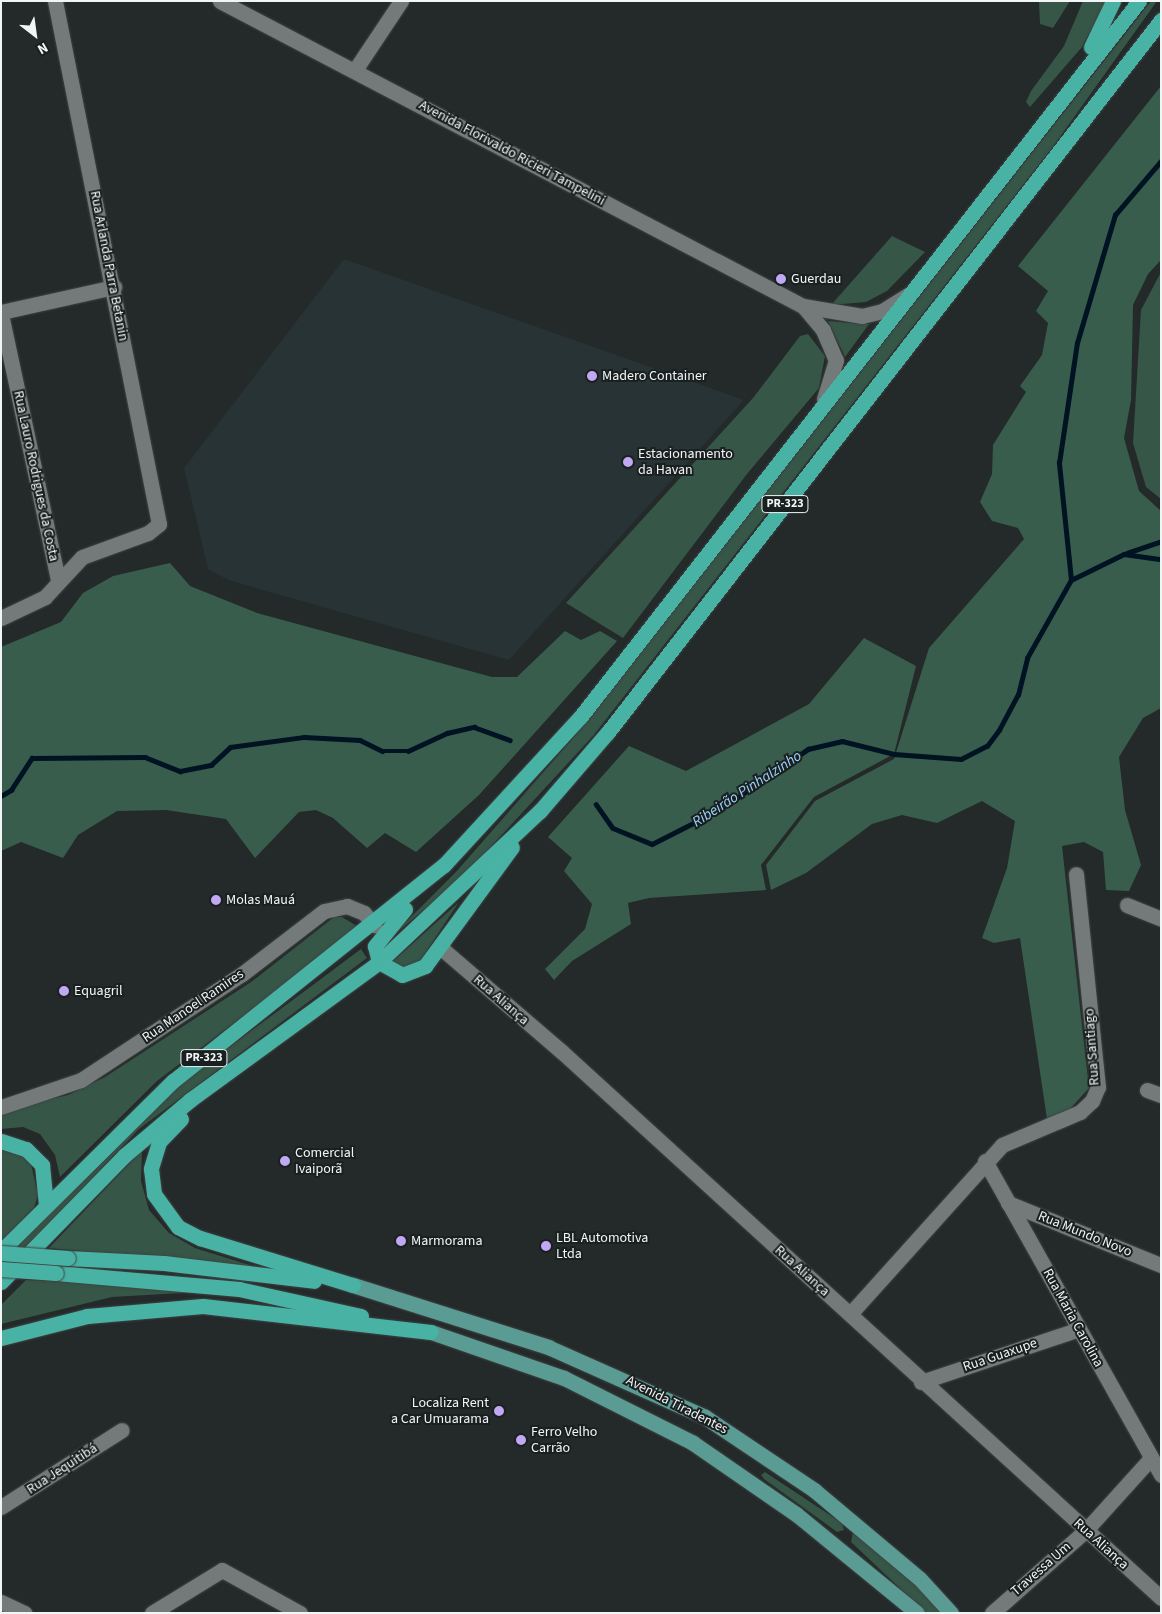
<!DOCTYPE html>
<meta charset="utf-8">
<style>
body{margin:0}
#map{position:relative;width:1162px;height:1614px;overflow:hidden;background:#242929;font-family:"Source Sans 3",sans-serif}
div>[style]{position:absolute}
.built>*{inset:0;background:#273334}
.green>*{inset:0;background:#365647}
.forest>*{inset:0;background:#385d4c}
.stream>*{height:4.5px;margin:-2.25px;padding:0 2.25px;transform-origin:2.25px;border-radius:2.25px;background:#001322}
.roads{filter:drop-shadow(0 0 1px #3f4344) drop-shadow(0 0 1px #3f4344)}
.minor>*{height:15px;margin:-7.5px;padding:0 7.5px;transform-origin:7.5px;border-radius:7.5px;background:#747a7a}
.major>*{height:15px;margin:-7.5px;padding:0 7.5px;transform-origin:7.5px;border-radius:7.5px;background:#5a9c94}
.highway>*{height:15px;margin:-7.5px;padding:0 7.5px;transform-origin:7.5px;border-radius:7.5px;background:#48b3a5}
.bridges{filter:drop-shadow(0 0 1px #3f4344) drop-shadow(0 0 1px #3f4344)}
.highway-bridge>*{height:15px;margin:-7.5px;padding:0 7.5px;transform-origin:7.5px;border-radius:7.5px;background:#48b3a5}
.dots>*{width:14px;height:14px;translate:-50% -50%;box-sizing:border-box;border:2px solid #1a1f20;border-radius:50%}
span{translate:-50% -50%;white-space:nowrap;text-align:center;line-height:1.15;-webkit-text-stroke:4px #1a1f20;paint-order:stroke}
.shield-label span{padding:1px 4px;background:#1a1f20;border:1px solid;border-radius:4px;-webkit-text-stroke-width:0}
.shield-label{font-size:12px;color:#f1f5f5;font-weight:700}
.street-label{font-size:14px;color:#f1f5f5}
.poi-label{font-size:14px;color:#f1f5f5}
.left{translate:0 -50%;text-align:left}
.right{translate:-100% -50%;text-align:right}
.water-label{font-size:15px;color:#9cd4fd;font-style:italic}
.frame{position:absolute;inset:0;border:2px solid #f1f5f5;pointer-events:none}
.north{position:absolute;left:10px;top:10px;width:50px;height:50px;-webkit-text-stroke:4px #1a1f20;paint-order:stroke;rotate:150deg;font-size:14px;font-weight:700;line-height:20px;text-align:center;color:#f1f5f5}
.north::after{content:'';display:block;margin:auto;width:18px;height:22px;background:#f1f5f5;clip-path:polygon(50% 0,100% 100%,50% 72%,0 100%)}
</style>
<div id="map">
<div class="built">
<i style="clip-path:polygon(344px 259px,744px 400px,509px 660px,228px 580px,208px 569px,184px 468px)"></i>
</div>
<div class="green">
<i style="clip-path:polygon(1039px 1px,1070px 1px,1053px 28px,1040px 24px)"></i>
<i style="clip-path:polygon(1083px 1px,1107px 1px,1082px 47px,1030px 107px,1026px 102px,1031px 91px,1064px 46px)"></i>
<i style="clip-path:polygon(1151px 1px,1157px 1px,1052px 148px,593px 736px,462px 878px,390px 938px,456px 872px,580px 730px)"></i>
<i style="clip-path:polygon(892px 236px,925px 252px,887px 291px,866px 302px,831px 305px)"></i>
<i style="clip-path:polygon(1161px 272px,1161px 499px,1146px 487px,1133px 443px,1141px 310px)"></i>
<i style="clip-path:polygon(828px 321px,862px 324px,869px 324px,845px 357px)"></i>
<i style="clip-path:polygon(808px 334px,825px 356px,819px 388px,747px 474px,623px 638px,566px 603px,753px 398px,800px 336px)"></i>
<i style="clip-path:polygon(459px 902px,420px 961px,402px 969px,392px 962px)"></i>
<i style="clip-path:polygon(334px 917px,342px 917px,360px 928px,157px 1081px,60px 1177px,55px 1155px,40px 1134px,23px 1127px,1px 1129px,1px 1115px,11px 1108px,68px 1095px,105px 1077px,251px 982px)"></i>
<i style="clip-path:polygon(361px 949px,367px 958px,139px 1129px,1px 1274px,1px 1262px,32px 1228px,184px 1081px)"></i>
<i style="clip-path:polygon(1px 1147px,22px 1154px,31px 1164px,38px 1195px,34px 1208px,1px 1243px)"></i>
<i style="clip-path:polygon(142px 1150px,141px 1181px,149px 1210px,169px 1233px,195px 1248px,259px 1268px,49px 1248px)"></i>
<i style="clip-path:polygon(26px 1280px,114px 1283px,199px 1292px,112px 1297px,1px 1324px,1px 1305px)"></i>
<i style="clip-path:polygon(765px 1472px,842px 1523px,844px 1530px,837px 1532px,764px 1479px,761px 1475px)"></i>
<i style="clip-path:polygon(853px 1532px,904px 1572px,943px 1613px,926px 1613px,851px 1542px)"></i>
</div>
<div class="forest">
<i style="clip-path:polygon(1161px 86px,1161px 260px,1148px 274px,1133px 305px,1131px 400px,1124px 438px,1139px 491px,1161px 511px,1161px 708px,1143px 718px,1119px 757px,1125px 810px,1141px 865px,1129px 891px,1106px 890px,1103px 852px,1084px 842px,1062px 846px,1089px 1088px,1070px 1109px,1047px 1119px,1020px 938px,994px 943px,982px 938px,1007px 868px,1015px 821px,982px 801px,937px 823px,902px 815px,872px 824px,806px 873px,771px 890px,766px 865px,815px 801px,894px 759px,929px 648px,1024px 539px,1018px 528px,992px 521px,980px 502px,992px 474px,993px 445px,1026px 392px,1020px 386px,1042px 355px,1048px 323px,1036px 311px,1048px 291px,1018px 266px)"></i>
<i style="clip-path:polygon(170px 563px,190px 586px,257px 613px,492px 677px,517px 677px,565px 631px,581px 640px,600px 631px,617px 641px,479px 795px,416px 852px,385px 833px,367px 848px,333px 818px,316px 810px,299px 812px,255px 858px,226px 819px,166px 810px,117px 811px,78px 835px,63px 858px,21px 842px,1px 851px,1px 647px,61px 622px,83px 593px,113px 576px)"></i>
<i style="clip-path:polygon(864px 638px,916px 666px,894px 754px,814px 797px,761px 865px,766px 890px,649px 898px,628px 903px,631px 924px,572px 961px,554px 980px,545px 969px,585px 929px,592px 904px,564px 871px,572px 858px,548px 837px,629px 746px,686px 771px,809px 704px)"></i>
</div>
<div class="stream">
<i style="left:1127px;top:553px;width:36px;rotate:-19deg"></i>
<i style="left:1071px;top:580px;width:118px;rotate:-95.9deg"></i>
<i style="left:1059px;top:463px;width:121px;rotate:-81.5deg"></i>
<i style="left:1077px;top:343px;width:134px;rotate:-73.5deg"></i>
<i style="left:1115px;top:215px;width:71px;rotate:-49.6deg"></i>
<i style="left:1px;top:796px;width:12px;rotate:-31deg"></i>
<i style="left:11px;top:790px;width:38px;rotate:-57deg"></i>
<i style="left:32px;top:758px;width:113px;rotate:-0.5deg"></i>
<i style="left:145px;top:757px;width:38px;rotate:22deg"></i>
<i style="left:180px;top:771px;width:32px;rotate:-11deg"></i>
<i style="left:211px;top:765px;width:26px;rotate:-43deg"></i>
<i style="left:230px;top:747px;width:75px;rotate:-7.7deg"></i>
<i style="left:304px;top:737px;width:56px;rotate:3.1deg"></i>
<i style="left:360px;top:740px;width:25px;rotate:26deg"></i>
<i style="left:383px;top:751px;width:25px"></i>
<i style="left:408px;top:751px;width:43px;rotate:-24.8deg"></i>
<i style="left:447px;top:733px;width:28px;rotate:-13deg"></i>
<i style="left:474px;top:727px;width:38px;rotate:20deg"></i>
<i style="left:596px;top:804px;width:29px;rotate:55deg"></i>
<i style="left:613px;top:828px;width:42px;rotate:22.3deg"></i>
<i style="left:652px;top:844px;width:75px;rotate:-26.9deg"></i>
<i style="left:719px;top:810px;width:108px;rotate:-34.4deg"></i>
<i style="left:808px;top:749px;width:35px;rotate:-13deg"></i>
<i style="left:842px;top:741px;width:54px;rotate:14deg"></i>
<i style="left:894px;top:754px;width:67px;rotate:4.3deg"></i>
<i style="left:961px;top:759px;width:29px;rotate:-27deg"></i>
<i style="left:987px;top:746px;width:20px;rotate:-53deg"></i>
<i style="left:999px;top:730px;width:40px;rotate:-62deg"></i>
<i style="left:1018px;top:695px;width:38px;rotate:-76deg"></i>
<i style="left:1027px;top:658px;width:90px;rotate:-60.6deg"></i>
<i style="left:1071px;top:580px;width:59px;rotate:-26.1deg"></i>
<i style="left:1124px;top:554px;width:37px;rotate:8deg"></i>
</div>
<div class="roads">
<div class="minor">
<i style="left:220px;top:1px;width:658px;rotate:27.62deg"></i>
<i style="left:803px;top:306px;width:60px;rotate:9.6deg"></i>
<i style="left:862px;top:316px;width:21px;rotate:-14deg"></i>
<i style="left:882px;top:311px;width:32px;rotate:-32deg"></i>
<i style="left:355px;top:70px;width:83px;rotate:-56.3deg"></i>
<i style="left:803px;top:306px;width:31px;rotate:50deg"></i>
<i style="left:823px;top:330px;width:33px;rotate:67deg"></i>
<i style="left:836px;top:360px;width:41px;rotate:107.1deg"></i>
<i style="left:1px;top:312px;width:116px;rotate:-12.5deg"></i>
<i style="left:1px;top:314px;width:271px;rotate:77.9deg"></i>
<i style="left:1px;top:618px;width:49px;rotate:-25.5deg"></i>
<i style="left:45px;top:597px;width:54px;rotate:-47.2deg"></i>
<i style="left:82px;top:557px;width:70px;rotate:-20deg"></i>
<i style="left:148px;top:533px;width:14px;rotate:-39deg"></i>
<i style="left:159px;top:524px;width:533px;rotate:-101.25deg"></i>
<i style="left:1127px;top:905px;width:37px;rotate:22deg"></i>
<i style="left:440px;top:947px;width:160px;rotate:40.7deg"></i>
<i style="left:561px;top:1051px;width:812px;rotate:42.35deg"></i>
<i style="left:1147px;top:1090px;width:15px;rotate:20deg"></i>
<i style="left:1px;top:1107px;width:84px;rotate:-18.6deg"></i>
<i style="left:81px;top:1080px;width:193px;rotate:-33.4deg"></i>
<i style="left:242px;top:974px;width:103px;rotate:-37.5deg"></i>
<i style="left:324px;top:911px;width:24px;rotate:-12deg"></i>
<i style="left:347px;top:906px;width:18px;rotate:22deg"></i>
<i style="left:364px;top:913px;width:16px;rotate:50deg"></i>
<i style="left:985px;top:1161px;width:360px;rotate:60.7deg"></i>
<i style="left:1008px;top:1203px;width:165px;rotate:22.1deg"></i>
<i style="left:850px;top:1314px;width:227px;rotate:-48deg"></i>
<i style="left:1002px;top:1145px;width:85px;rotate:-22.9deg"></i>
<i style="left:1080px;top:1112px;width:16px;rotate:-43deg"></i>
<i style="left:1092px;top:1101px;width:15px;rotate:-67deg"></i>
<i style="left:1098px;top:1087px;width:214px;rotate:-95.9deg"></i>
<i style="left:921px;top:1382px;width:167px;rotate:-18.5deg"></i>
<i style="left:1px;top:1507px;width:143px;rotate:-32.5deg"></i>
<i style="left:1px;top:1602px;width:26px;rotate:25deg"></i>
<i style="left:152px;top:1613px;width:82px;rotate:-31.6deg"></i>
<i style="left:222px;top:1570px;width:89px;rotate:28.9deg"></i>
<i style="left:992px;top:1613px;width:125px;rotate:-41.4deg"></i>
<i style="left:1086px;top:1530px;width:97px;rotate:-47.9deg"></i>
</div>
<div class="major">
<i style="left:353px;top:1285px;width:205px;rotate:17.6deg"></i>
<i style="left:548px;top:1347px;width:172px;rotate:24deg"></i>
<i style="left:705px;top:1417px;width:131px;rotate:33.8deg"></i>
<i style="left:814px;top:1490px;width:138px;rotate:40deg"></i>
<i style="left:920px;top:1579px;width:46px;rotate:47.6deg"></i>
<i style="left:431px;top:1332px;width:141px;rotate:19.1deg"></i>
<i style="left:564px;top:1378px;width:144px;rotate:26.7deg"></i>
<i style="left:693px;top:1443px;width:125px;rotate:34.6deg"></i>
<i style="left:796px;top:1514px;width:156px;rotate:39.3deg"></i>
</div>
<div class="highway">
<i style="left:1091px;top:47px;width:51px;rotate:-64.4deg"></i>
<i style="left:405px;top:909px;width:48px;rotate:129deg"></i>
<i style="left:375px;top:946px;width:16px;rotate:76deg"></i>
<i style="left:379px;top:962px;width:26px;rotate:29deg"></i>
<i style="left:402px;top:975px;width:25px;rotate:-21deg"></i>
<i style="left:425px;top:966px;width:147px;rotate:-53.8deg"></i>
<i style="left:181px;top:1119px;width:32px;rotate:134deg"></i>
<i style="left:159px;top:1142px;width:28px;rotate:107deg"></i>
<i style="left:151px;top:1169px;width:25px;rotate:83deg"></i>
<i style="left:154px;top:1194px;width:41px;rotate:54deg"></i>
<i style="left:178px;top:1227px;width:25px;rotate:27deg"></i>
<i style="left:200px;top:1238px;width:160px;rotate:17.1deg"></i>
<i style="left:1px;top:1141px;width:26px;rotate:18deg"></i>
<i style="left:26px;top:1149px;width:23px;rotate:45deg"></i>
<i style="left:42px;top:1165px;width:40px;rotate:84.3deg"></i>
<i style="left:1px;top:1251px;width:242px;rotate:-44.7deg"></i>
<i style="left:173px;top:1081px;width:347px;rotate:-38.6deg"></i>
<i style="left:444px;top:865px;width:202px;rotate:-47.4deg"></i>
<i style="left:581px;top:716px;width:907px;rotate:-52.03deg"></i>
<i style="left:68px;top:1258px;width:96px;rotate:3deg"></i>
<i style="left:164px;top:1263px;width:151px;rotate:6.8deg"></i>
<i style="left:56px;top:1273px;width:184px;rotate:5deg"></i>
<i style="left:239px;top:1289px;width:125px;rotate:12.5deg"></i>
<i style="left:1px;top:1282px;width:177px;rotate:-45.7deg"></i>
<i style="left:125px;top:1155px;width:85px;rotate:-40.2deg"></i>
<i style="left:190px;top:1100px;width:234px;rotate:-36.1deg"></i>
<i style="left:379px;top:962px;width:221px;rotate:-43.2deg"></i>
<i style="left:540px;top:811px;width:104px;rotate:-49.3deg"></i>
<i style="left:608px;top:732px;width:902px;rotate:-52.16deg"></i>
<i style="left:1px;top:1338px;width:89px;rotate:-14.3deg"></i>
<i style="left:87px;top:1316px;width:116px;rotate:-4.9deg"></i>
<i style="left:203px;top:1306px;width:229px;rotate:6.5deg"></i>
</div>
</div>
<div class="bridges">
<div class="highway-bridge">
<i style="left:1px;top:1253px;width:67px;rotate:4.3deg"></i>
<i style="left:1px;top:1269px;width:55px;rotate:4.2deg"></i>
</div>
</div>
<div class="dots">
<i style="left:781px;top:279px;background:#c1a8f3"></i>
<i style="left:592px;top:376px;background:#c1a8f3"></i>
<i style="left:628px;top:462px;background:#c1a8f3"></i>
<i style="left:216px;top:900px;background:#c1a8f3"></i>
<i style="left:64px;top:991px;background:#c1a8f3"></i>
<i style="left:285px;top:1161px;background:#c1a8f3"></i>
<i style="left:401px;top:1241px;background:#c1a8f3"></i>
<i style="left:546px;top:1246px;background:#c1a8f3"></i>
<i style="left:499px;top:1411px;background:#c1a8f3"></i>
<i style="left:521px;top:1440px;background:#c1a8f3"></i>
</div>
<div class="shield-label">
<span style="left:785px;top:504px">PR-323</span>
<span style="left:204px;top:1058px">PR-323</span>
</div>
<div class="street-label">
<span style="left:512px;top:153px;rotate:28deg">Avenida Florivaldo Ricieri Tampelini</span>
<span style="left:109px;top:266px;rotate:79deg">Rua Arlanda Parra Betanin</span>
<span style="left:36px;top:476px;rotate:78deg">Rua Lauro Rodrigues da Costa</span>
<span style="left:501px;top:1000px;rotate:41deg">Rua Aliança</span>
<span style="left:193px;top:1006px;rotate:-34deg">Rua Manoel Ramires</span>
<span style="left:1092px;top:1047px;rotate:-94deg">Rua Santiago</span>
<span style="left:1085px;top:1234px;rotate:22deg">Rua Mundo Novo</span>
<span style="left:802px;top:1271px;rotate:42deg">Rua Aliança</span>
<span style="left:1073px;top:1318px;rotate:61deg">Rua Maria Carolina</span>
<span style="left:1000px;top:1355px;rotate:-19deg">Rua Guaxupe</span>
<span style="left:677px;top:1405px;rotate:27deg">Avenida Tiradentes</span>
<span style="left:62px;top:1469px;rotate:-33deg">Rua Jequitibá</span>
<span style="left:1101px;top:1544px;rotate:42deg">Rua Aliança</span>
<span style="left:1041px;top:1569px;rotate:-41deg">Travessa Um</span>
</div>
<div class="poi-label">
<span class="left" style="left:791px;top:279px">Guerdau</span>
<span class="left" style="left:602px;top:376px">Madero Container</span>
<span class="left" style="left:638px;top:462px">Estacionamento<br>da Havan</span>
<span class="left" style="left:226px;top:900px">Molas Mauá</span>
<span class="left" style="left:74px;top:991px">Equagril</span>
<span class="left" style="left:295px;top:1161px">Comercial<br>Ivaiporã</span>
<span class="left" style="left:556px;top:1246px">LBL Automotiva<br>Ltda</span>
<span class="left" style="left:411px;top:1241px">Marmorama</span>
<span class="right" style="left:489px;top:1411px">Localiza Rent<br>a Car Umuarama</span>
<span class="left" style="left:531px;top:1440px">Ferro Velho<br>Carrão</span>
</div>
<div class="water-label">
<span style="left:747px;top:789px;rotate:-33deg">Ribeirão Pinhalzinho</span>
</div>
<div class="frame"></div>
<div class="north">N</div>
</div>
